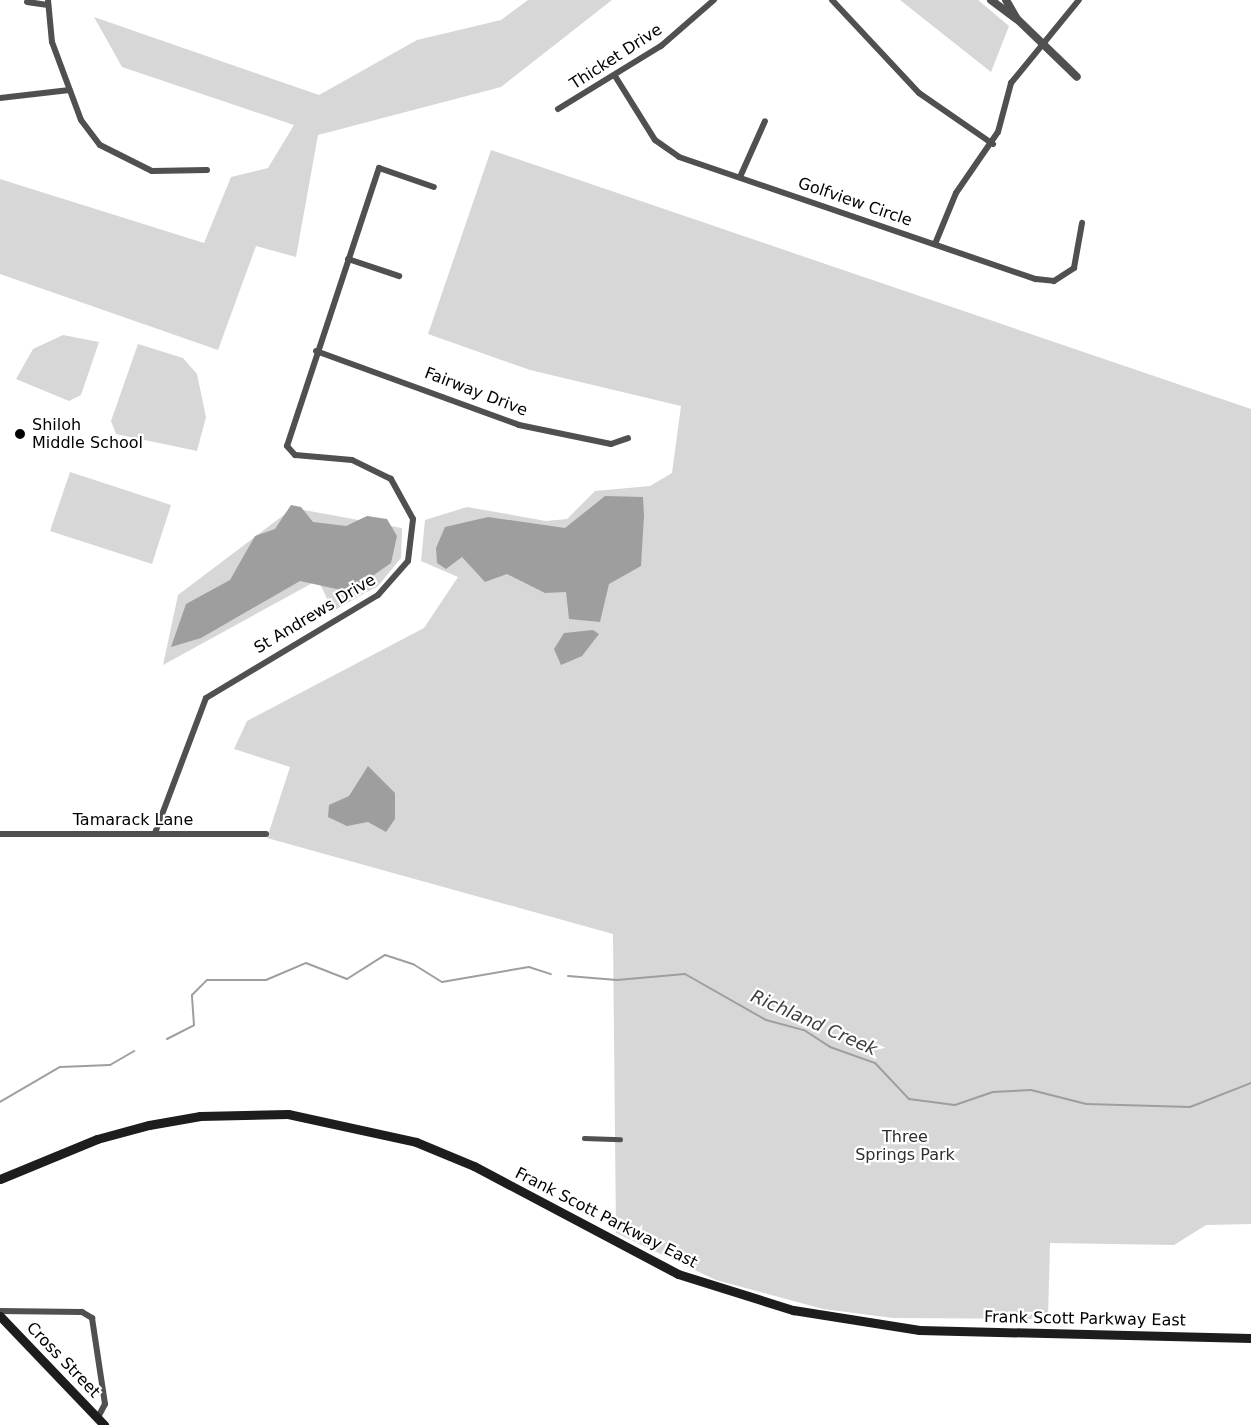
<!DOCTYPE html>
<style>
body{margin:0}
#map{position:relative;width:1251px;height:1425px;overflow:hidden;background:#fff;font-family:"DejaVu Sans",sans-serif}
div>[style]{position:absolute}
.green>*{inset:0;background:#d7d7d7}
.water>*{inset:0;background:#9e9e9e}
.stream>*{height:2px;margin:-1px;padding:0 1px;transform-origin:1px;border-radius:1px;background:#9e9e9e}
.pedestrian>*{height:4.5px;margin:-2.25px;padding:0 2.25px;transform-origin:2.25px;border-radius:2.25px;background:#505050}
.minor>*{height:6px;margin:-3px;padding:0 3px;transform-origin:3px;border-radius:3px;background:#505050}
.tertiary>*{height:8px;margin:-4px;padding:0 4px;transform-origin:4px;border-radius:4px;background:#505050}
.secondary>*{height:9px;margin:-4.5px;padding:0 4.5px;transform-origin:4.5px;border-radius:4.5px;background:#1d1d1d}
.dots>*{width:16px;height:16px;translate:-50% -50%;box-sizing:border-box;border:3px solid #fff;border-radius:50%}
span{translate:-50% -50%;white-space:nowrap;text-align:center;line-height:1.15;-webkit-text-stroke:4.5px #fff;paint-order:stroke}
.street-label{font-size:16px;color:#000}
.poi-label{font-size:16px;color:#000}
.left{translate:0 -50%;text-align:left}
.park-label{font-size:16px;color:#2e2e2e}
.water-label{font-size:18px;color:#3f3f3f;font-style:italic}
</style>
<div id="map">
<div class="green">
<i style="clip-path:polygon(528px 0,612px 0,501px 87px,318px 135px,296px 257px,256px 246px,218px 350px,0 274px,0 179px,204px 243px,231px 177px,268px 168px,294px 125px,122px 67px,94px 17px,319px 95px,417px 40px,501px 20px)"></i>
<i style="clip-path:polygon(900px 0,978px 0,1009px 26px,991px 72px)"></i>
<i style="clip-path:polygon(491px 150px,1251px 409px,1251px 1224px,1206px 1225px,1174px 1245px,1050px 1243px,1048px 1319px,893px 1318px,823px 1309px,716px 1280px,616px 1233px,613px 934px,267px 838px,290px 767px,234px 749px,247px 721px,424px 628px,458px 577px,421px 561px,425px 520px,467px 507px,546px 521px,567px 519px,595px 491px,650px 486px,672px 473px,681px 406px,530px 370px,428px 334px)"></i>
<i style="clip-path:polygon(63px 335px,99px 342px,81px 395px,69px 401px,16px 379px,33px 349px)"></i>
<i style="clip-path:polygon(138px 344px,183px 358px,197px 374px,206px 417px,197px 451px,116px 434px,111px 421px)"></i>
<i style="clip-path:polygon(70px 472px,171px 505px,152px 564px,50px 531px)"></i>
<i style="clip-path:polygon(293px 508px,402px 528px,401px 558px,378px 586px,333px 611px,318px 580px,163px 665px,178px 595px)"></i>
</div>
<div class="water">
<i style="clip-path:polygon(605px 496px,643px 497px,644px 516px,641px 566px,609px 584px,600px 622px,569px 619px,566px 592px,545px 593px,507px 574px,485px 582px,462px 557px,446px 569px,437px 563px,436px 548px,445px 527px,488px 517px,565px 528px)"></i>
<i style="clip-path:polygon(291px 505px,301px 507px,313px 522px,346px 526px,367px 516px,387px 519px,397px 536px,391px 563px,350px 592px,300px 581px,201px 638px,171px 647px,186px 604px,230px 580px,255px 536px,275px 529px)"></i>
<i style="clip-path:polygon(593px 630px,599px 634px,582px 656px,561px 665px,554px 649px,564px 633px)"></i>
<i style="clip-path:polygon(368px 766px,395px 793px,395px 819px,386px 832px,368px 822px,347px 826px,328px 817px,329px 805px,349px 796px)"></i>
</div>
<div class="stream">
<i style="left:568px;top:976px;width:49px;rotate:4.7deg"></i>
<i style="left:617px;top:980px;width:68px;rotate:-5deg"></i>
<i style="left:685px;top:974px;width:93px;rotate:29.6deg"></i>
<i style="left:766px;top:1020px;width:39px;rotate:15deg"></i>
<i style="left:804px;top:1030px;width:31px;rotate:33deg"></i>
<i style="left:830px;top:1047px;width:48px;rotate:19.6deg"></i>
<i style="left:875px;top:1063px;width:50px;rotate:46.6deg"></i>
<i style="left:909px;top:1099px;width:46px;rotate:7.4deg"></i>
<i style="left:955px;top:1105px;width:40px;rotate:-18.9deg"></i>
<i style="left:993px;top:1092px;width:38px;rotate:-3deg"></i>
<i style="left:1031px;top:1090px;width:57px;rotate:14.3deg"></i>
<i style="left:1086px;top:1104px;width:104px;rotate:1.7deg"></i>
<i style="left:1190px;top:1107px;width:66px;rotate:-21.5deg"></i>
<i style="left:167px;top:1039px;width:30px;rotate:-27deg"></i>
<i style="left:194px;top:1025px;width:30px;rotate:-94deg"></i>
<i style="left:192px;top:995px;width:21px;rotate:-45deg"></i>
<i style="left:207px;top:980px;width:59px"></i>
<i style="left:266px;top:980px;width:43px;rotate:-23deg"></i>
<i style="left:306px;top:963px;width:44px;rotate:21.3deg"></i>
<i style="left:347px;top:979px;width:45px;rotate:-32.3deg"></i>
<i style="left:385px;top:955px;width:29px;rotate:18deg"></i>
<i style="left:413px;top:964px;width:34px;rotate:32deg"></i>
<i style="left:442px;top:982px;width:88px;rotate:-9.8deg"></i>
<i style="left:529px;top:967px;width:23px;rotate:18deg"></i>
<i style="left:0;top:1102px;width:69px;rotate:-30.3deg"></i>
<i style="left:60px;top:1067px;width:50px;rotate:-2.3deg"></i>
<i style="left:110px;top:1065px;width:28px;rotate:-30deg"></i>
</div>
<div class="pedestrian">
<i style="left:584px;top:1138px;width:36px;rotate:2deg"></i>
</div>
<div class="minor">
<i style="left:48px;top:0;width:42px;rotate:84.6deg"></i>
<i style="left:52px;top:42px;width:83px;rotate:69.6deg"></i>
<i style="left:81px;top:120px;width:31px;rotate:53deg"></i>
<i style="left:100px;top:145px;width:58px;rotate:26.6deg"></i>
<i style="left:152px;top:171px;width:55px;rotate:-1deg"></i>
<i style="left:832px;top:0;width:127px;rotate:46.9deg"></i>
<i style="left:919px;top:93px;width:90px;rotate:34.6deg"></i>
<i style="left:27px;top:2px;width:21px;rotate:8deg"></i>
<i style="left:615px;top:76px;width:75px;rotate:58deg"></i>
<i style="left:655px;top:140px;width:29px;rotate:35deg"></i>
<i style="left:679px;top:157px;width:377px;rotate:18.9deg"></i>
<i style="left:1036px;top:279px;width:18px;rotate:6deg"></i>
<i style="left:1054px;top:281px;width:24px;rotate:-33deg"></i>
<i style="left:1074px;top:268px;width:46px;rotate:-79.9deg"></i>
<i style="left:0;top:98px;width:70px;rotate:-6.5deg"></i>
<i style="left:558px;top:109px;width:121px;rotate:-31.5deg"></i>
<i style="left:661px;top:46px;width:70px;rotate:-41deg"></i>
<i style="left:740px;top:177px;width:61px;rotate:-65.9deg"></i>
<i style="left:935px;top:244px;width:55px;rotate:-67.6deg"></i>
<i style="left:956px;top:193px;width:74px;rotate:-55.5deg"></i>
<i style="left:998px;top:132px;width:51px;rotate:-75.1deg"></i>
<i style="left:1011px;top:83px;width:107px;rotate:-50.7deg"></i>
<i style="left:348px;top:259px;width:54px;rotate:18.4deg"></i>
<i style="left:316px;top:351px;width:216px;rotate:20deg"></i>
<i style="left:519px;top:425px;width:94px;rotate:11.7deg"></i>
<i style="left:611px;top:444px;width:18px;rotate:-19deg"></i>
<i style="left:155px;top:833px;width:144px;rotate:-69.3deg"></i>
<i style="left:206px;top:698px;width:200px;rotate:-30.9deg"></i>
<i style="left:378px;top:595px;width:45px;rotate:-48.6deg"></i>
<i style="left:408px;top:561px;width:42px;rotate:-83.2deg"></i>
<i style="left:413px;top:519px;width:46px;rotate:-118.8deg"></i>
<i style="left:391px;top:479px;width:43px;rotate:-154deg"></i>
<i style="left:352px;top:460px;width:57px;rotate:-175deg"></i>
<i style="left:295px;top:455px;width:12px;rotate:-132deg"></i>
<i style="left:287px;top:446px;width:293px;rotate:-71.7deg"></i>
<i style="left:379px;top:168px;width:58px;rotate:19.1deg"></i>
<i style="left:0;top:834px;width:266px"></i>
<i style="left:0;top:1311px;width:82px;rotate:0.7deg"></i>
<i style="left:82px;top:1312px;width:12px;rotate:31deg"></i>
<i style="left:92px;top:1318px;width:87px;rotate:81.4deg"></i>
<i style="left:105px;top:1404px;width:15px;rotate:118deg"></i>
</div>
<div class="tertiary">
<i style="left:991px;top:0;width:31px;rotate:37deg"></i>
<i style="left:1006px;top:0;width:22px;rotate:60deg"></i>
<i style="left:1017px;top:19px;width:83px;rotate:44deg"></i>
</div>
<div class="secondary">
<i style="left:0;top:1179px;width:105px;rotate:-22.4deg"></i>
<i style="left:97px;top:1139px;width:54px;rotate:-15.1deg"></i>
<i style="left:149px;top:1125px;width:52px;rotate:-10deg"></i>
<i style="left:200px;top:1116px;width:88px;rotate:-1.3deg"></i>
<i style="left:288px;top:1114px;width:131px;rotate:12.3deg"></i>
<i style="left:416px;top:1142px;width:63px;rotate:22.5deg"></i>
<i style="left:474px;top:1166px;width:231px;rotate:27.9deg"></i>
<i style="left:678px;top:1274px;width:121px;rotate:17.4deg"></i>
<i style="left:793px;top:1310px;width:128px;rotate:9deg"></i>
<i style="left:919px;top:1330px;width:332px;rotate:1.4deg"></i>
<i style="left:0;top:1316px;width:151px;rotate:46.3deg"></i>
</div>
<div class="dots">
<i style="left:20px;top:434px;background:#000"></i>
</div>
<div class="street-label">
<span style="left:616px;top:57px;rotate:-33deg">Thicket Drive</span>
<span style="left:855px;top:202px;rotate:19deg">Golfview Circle</span>
<span style="left:476px;top:392px;rotate:21deg">Fairway Drive</span>
<span style="left:315px;top:614px;rotate:-31deg">St Andrews Drive</span>
<span style="left:133px;top:820px">Tamarack Lane</span>
<span style="left:606px;top:1218px;rotate:27deg">Frank Scott Parkway East</span>
<span style="left:1085px;top:1319px;rotate:1deg">Frank Scott Parkway East</span>
<span style="left:63px;top:1360px;rotate:46deg">Cross Street</span>
</div>
<div class="poi-label">
<span class="left" style="left:32px;top:434px">Shiloh<br>Middle School</span>
</div>
<div class="park-label">
<span style="left:905px;top:1146px">Three<br>Springs Park</span>
</div>
<div class="water-label">
<span style="left:814px;top:1023px;rotate:24deg">Richland Creek</span>
</div>
</div>
